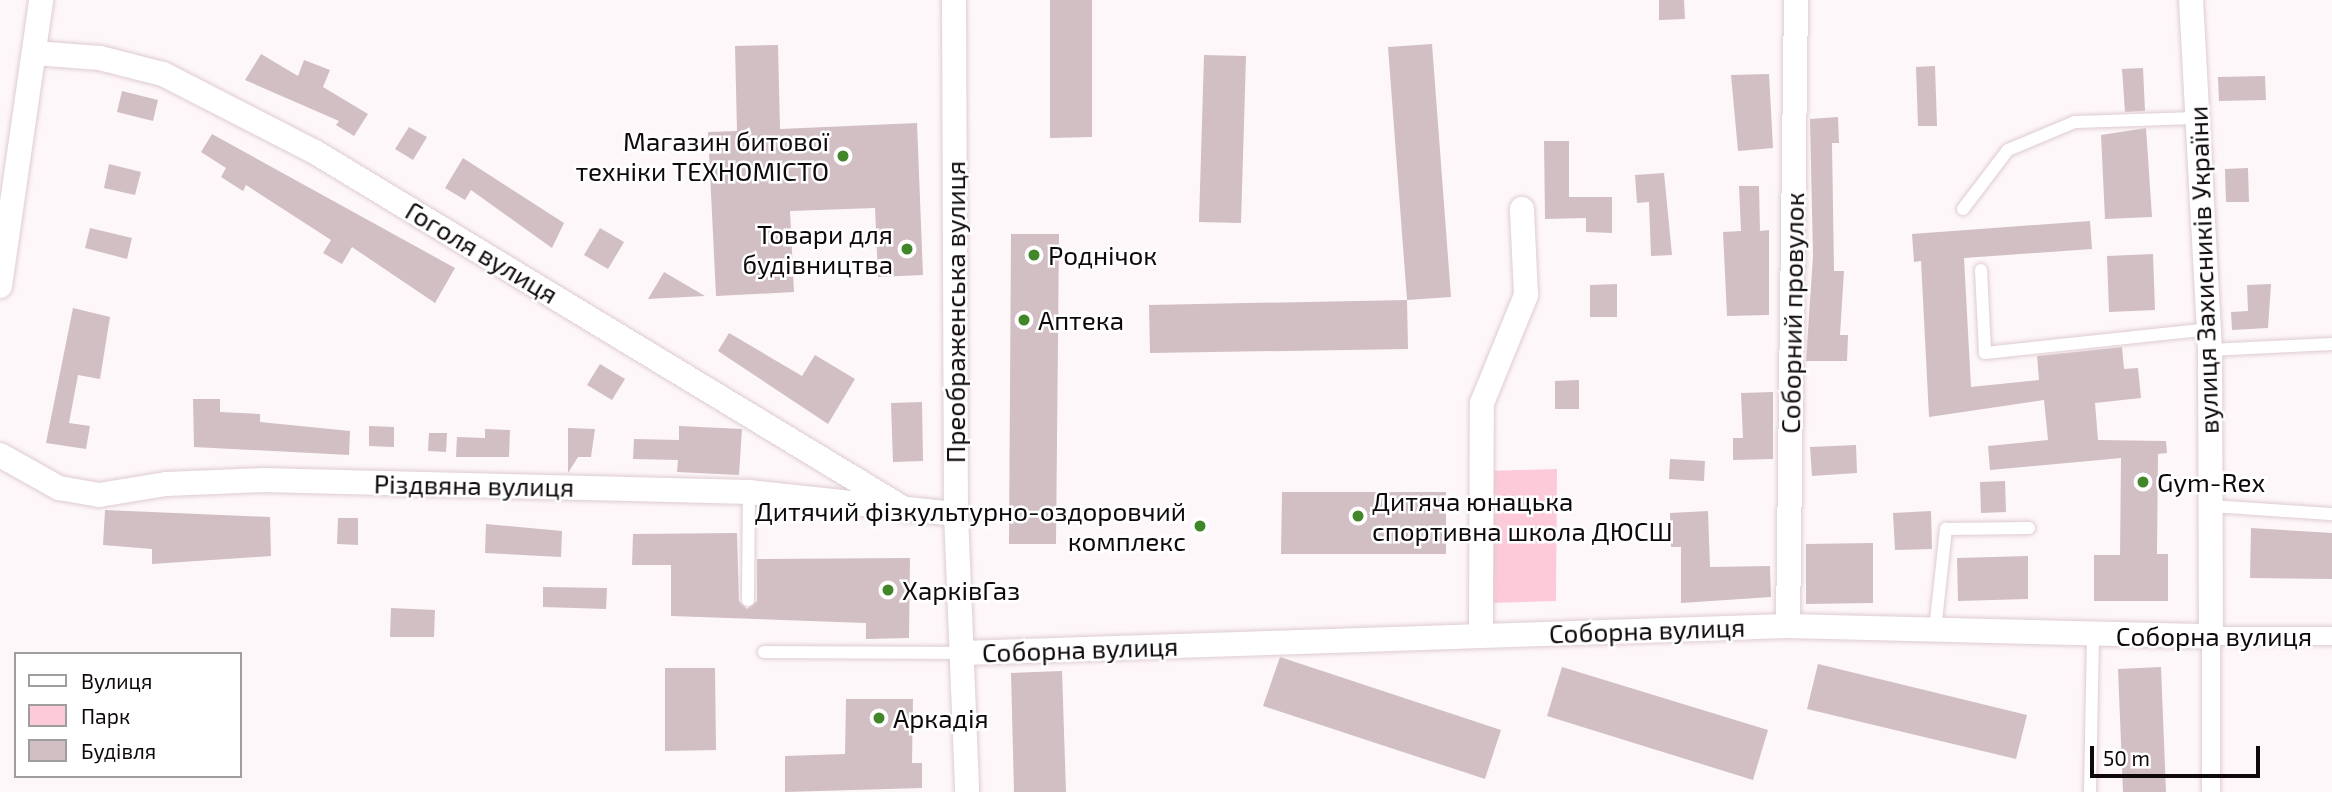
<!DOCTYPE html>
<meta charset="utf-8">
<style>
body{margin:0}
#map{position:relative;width:2332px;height:792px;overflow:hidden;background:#fef7f9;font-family:"Exo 2",sans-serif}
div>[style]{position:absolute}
.green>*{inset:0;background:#fccad8}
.building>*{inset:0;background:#d1bfc3}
.roads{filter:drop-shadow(0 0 2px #deccd0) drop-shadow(0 0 2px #deccd0)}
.service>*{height:12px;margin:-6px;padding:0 6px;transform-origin:6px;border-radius:6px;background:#fff}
.pedestrian>*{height:18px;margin:-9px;padding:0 9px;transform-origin:9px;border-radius:9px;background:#fff}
.minor>*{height:24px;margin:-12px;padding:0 12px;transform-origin:12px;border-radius:12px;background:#fff}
.dots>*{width:19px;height:19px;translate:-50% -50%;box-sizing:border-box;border:4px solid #fff;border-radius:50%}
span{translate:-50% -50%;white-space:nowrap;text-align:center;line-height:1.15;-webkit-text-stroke:5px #fff;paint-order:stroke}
.poi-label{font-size:26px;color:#0f090b}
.right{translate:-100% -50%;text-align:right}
.left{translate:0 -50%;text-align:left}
.street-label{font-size:26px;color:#0f090b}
.legend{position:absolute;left:14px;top:652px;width:228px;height:126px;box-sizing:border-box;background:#fff;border:2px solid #9f9d9d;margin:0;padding:9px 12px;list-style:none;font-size:21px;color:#0f090b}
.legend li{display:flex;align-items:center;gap:14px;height:35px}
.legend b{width:35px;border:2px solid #9f9d9d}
.scale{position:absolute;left:2090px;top:746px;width:170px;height:32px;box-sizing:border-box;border:4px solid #0f090b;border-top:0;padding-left:9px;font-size:21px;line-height:24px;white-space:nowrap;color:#0f090b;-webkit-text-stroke:5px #fff;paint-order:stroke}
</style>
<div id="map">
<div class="green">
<i style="clip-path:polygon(1557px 469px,1556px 601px,1489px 603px,1486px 471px)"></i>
</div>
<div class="building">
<i style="clip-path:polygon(1050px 0,1092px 0,1092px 137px,1050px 138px)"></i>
<i style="clip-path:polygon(1659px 0,1684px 0,1685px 19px,1659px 20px)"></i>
<i style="clip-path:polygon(1432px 44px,1451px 297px,1407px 300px,1388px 47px)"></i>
<i style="clip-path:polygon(778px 45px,780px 129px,917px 123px,923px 275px,878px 277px,875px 208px,790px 211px,794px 292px,716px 296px,708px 132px,737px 131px,735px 46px)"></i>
<i style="clip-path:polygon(261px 54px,298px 76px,304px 60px,330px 70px,323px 87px,368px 114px,354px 136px,336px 125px,339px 121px,245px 80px)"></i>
<i style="clip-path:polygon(1204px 55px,1246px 56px,1241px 223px,1199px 222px)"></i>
<i style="clip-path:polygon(1935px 66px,1937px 126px,1918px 126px,1916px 67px)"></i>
<i style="clip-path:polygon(2143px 68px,2145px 111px,2125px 112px,2122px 69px)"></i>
<i style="clip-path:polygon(1769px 74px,1773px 148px,1738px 151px,1731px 75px)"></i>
<i style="clip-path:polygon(2265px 76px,2266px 100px,2219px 101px,2218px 77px)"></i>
<i style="clip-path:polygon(122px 91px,158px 100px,153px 121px,117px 112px)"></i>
<i style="clip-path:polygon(1838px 117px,1839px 143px,1832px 143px,1834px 271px,1844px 271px,1840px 335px,1848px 335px,1847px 361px,1806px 361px,1813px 256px,1810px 119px)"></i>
<i style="clip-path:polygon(409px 127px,427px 137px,413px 160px,395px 149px)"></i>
<i style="clip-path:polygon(2146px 128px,2152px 217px,2105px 219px,2101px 135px)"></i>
<i style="clip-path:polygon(212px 134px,455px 268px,435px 303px,352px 247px,342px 264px,323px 253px,331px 240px,246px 185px,243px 191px,221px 177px,226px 168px,201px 152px)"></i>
<i style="clip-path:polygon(1544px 141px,1569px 141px,1569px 197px,1612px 197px,1612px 233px,1586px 232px,1586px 218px,1545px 219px)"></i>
<i style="clip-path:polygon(463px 158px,564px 223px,552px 248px,471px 190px,465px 200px,445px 188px)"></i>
<i style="clip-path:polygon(109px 164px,141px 172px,135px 195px,104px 188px)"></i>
<i style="clip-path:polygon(2248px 168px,2249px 202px,2226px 202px,2225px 169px)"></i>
<i style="clip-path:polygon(1664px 173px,1672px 255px,1651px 256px,1649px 202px,1637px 203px,1635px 175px)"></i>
<i style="clip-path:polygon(1739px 186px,1759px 186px,1760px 231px,1769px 230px,1769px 315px,1727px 316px,1723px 232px,1741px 231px)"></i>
<i style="clip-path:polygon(2090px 221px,2092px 249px,1964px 258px,1971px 387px,2039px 380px,2037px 356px,2122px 347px,2124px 369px,2138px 368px,2141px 398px,2095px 403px,2098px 440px,2166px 441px,2167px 453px,2158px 454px,2157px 554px,2168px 554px,2168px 601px,2094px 601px,2094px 555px,2120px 555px,2121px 458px,1990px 470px,1988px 446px,2048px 440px,2044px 400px,1929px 417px,1921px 261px,1914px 262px,1912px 234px)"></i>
<i style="clip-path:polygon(90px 228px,132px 238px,127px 259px,85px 248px)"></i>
<i style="clip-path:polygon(600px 228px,624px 242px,608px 269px,584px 255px)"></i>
<i style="clip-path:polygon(1011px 234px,1059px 234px,1056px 544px,1009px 544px)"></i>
<i style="clip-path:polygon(2153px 254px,2155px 310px,2109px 312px,2107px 256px)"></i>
<i style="clip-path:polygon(664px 272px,705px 296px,648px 299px)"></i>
<i style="clip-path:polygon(1617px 284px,1617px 317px,1590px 317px,1590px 285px)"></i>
<i style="clip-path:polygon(2271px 284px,2268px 328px,2232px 330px,2231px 312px,2248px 311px,2247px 285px)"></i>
<i style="clip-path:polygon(1407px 300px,1408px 349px,1150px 353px,1149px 305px)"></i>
<i style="clip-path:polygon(73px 308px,110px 317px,100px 379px,78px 375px,69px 423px,90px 426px,86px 449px,46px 443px)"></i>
<i style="clip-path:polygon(729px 333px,802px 376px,815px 355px,855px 379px,828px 424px,718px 351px)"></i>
<i style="clip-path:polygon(600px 364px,625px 379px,612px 400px,587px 385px)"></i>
<i style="clip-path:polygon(1579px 380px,1579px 409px,1555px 409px,1555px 381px)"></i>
<i style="clip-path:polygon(1773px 392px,1773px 459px,1733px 460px,1733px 438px,1743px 438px,1741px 393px)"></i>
<i style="clip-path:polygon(193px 399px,220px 399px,220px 412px,260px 414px,260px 422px,350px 431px,349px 455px,194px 447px)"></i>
<i style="clip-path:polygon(922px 402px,923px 461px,893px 462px,891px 403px)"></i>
<i style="clip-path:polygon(369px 426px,394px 427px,394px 447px,369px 446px)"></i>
<i style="clip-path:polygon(679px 426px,742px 429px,739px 475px,677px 472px,678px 460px,633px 459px,634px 439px,679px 440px)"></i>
<i style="clip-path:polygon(568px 428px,595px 429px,591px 457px,578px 457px,568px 473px)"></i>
<i style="clip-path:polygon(485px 429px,510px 430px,509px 457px,456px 457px,457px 437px,485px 438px)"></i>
<i style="clip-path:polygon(429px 433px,447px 433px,446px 452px,428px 451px)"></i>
<i style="clip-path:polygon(1856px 445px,1857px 473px,1812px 476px,1810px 447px)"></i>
<i style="clip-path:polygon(1670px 459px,1705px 461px,1704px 481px,1669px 479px)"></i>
<i style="clip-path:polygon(2005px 481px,2006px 512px,1981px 513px,1980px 482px)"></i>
<i style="clip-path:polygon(1282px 492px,1446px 492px,1446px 554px,1281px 554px)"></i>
<i style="clip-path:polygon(105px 510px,270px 517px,271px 556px,152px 564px,152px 549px,103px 545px)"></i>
<i style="clip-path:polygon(1708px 511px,1710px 567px,1770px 566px,1771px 597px,1681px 603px,1681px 547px,1671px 547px,1670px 513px)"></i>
<i style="clip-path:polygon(1931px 511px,1932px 549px,1895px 550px,1893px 513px)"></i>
<i style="clip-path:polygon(338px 518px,358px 518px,358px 545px,337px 544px)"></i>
<i style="clip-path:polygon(486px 524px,562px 531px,561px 557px,485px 553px)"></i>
<i style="clip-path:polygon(2251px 528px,2332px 533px,2332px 579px,2250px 578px)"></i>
<i style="clip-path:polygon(737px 533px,739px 601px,747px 609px,757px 601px,757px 559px,910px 558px,909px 638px,866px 639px,866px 623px,671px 616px,671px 565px,632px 565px,633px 534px)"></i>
<i style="clip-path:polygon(1873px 543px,1873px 603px,1806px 604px,1806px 544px)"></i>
<i style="clip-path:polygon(2028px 556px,2028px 599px,1958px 601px,1957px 558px)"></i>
<i style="clip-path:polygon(543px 587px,607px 588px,606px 609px,543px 607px)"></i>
<i style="clip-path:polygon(391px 608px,435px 610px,434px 637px,390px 637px)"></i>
<i style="clip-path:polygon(1280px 657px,1501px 730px,1485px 779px,1263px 706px)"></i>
<i style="clip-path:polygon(1818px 664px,2027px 715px,2016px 759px,1807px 709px)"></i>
<i style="clip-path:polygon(1562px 667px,1768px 730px,1753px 780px,1547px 716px)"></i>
<i style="clip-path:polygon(2161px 667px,2166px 792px,2123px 792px,2118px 669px)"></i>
<i style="clip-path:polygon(665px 668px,715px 668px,716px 750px,665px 751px)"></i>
<i style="clip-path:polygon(1062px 671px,1066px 792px,1014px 792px,1011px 673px)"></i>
<i style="clip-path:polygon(846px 699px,913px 699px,912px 763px,922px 763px,922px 788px,785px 792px,785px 756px,845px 754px)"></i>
</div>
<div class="roads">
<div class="service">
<i style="left:1963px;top:209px;width:74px;rotate:-52.7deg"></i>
<i style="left:2008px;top:150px;width:73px;rotate:-22.7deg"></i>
<i style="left:2075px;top:122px;width:122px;rotate:-1.9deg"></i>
<i style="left:1981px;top:270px;width:83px;rotate:87.2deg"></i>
<i style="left:1985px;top:353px;width:224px;rotate:-6.1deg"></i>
<i style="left:2210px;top:350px;width:122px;rotate:-2.8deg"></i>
<i style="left:2210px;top:506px;width:122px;rotate:3.8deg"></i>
<i style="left:748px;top:600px;width:108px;rotate:-89.5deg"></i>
<i style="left:1935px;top:630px;width:102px;rotate:-83.8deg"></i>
<i style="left:1946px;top:529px;width:83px;rotate:-0.7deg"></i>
<i style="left:764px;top:652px;width:198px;rotate:0.3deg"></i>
<i style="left:2090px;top:792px;width:157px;rotate:-88.9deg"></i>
</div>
<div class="pedestrian">
<i style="left:2211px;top:792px;width:156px;rotate:-90deg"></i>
<i style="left:2211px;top:636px;width:121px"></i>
</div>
<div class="minor">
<i style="left:954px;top:0;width:514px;rotate:89.78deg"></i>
<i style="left:956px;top:514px;width:278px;rotate:87.7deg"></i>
<i style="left:34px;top:53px;width:66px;rotate:4.3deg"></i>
<i style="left:100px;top:58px;width:65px;rotate:14.3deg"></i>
<i style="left:163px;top:74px;width:171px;rotate:27.2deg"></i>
<i style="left:315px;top:152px;width:691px;rotate:31.21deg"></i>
<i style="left:0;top:286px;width:289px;rotate:-81.8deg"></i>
<i style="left:0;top:455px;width:68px;rotate:29.2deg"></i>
<i style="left:59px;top:488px;width:41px;rotate:9.9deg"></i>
<i style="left:99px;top:495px;width:68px;rotate:-9.3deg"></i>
<i style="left:166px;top:484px;width:98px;rotate:-2.3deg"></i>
<i style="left:264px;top:480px;width:485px;rotate:1.4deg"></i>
<i style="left:749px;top:492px;width:208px;rotate:6.1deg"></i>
<i style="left:1788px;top:626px;width:626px;rotate:-89.27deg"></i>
<i style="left:1481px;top:635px;width:232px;rotate:-89.8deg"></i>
<i style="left:1482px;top:403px;width:117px;rotate:-67.8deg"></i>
<i style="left:1526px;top:295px;width:86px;rotate:-92.7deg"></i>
<i style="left:962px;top:653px;width:826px;rotate:-1.87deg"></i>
<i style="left:1788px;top:626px;width:423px;rotate:1.4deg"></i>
<i style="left:2211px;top:636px;width:286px;rotate:-90.2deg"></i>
<i style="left:2210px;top:350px;width:351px;rotate:-93.1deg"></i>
</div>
</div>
<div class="dots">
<i style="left:843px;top:156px;background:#42862a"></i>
<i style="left:907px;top:249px;background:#42862a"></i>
<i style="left:1034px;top:255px;background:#42862a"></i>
<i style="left:1024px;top:320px;background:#42862a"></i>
<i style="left:2143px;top:482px;background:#42862a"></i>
<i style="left:1358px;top:516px;background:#42862a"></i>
<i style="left:1200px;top:526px;background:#42862a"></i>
<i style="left:888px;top:590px;background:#42862a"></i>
<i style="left:879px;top:718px;background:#42862a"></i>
</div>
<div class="poi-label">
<span class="right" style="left:829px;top:156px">Магазин битової<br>техніки ТЕХНОМІСТО</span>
<span class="right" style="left:893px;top:249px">Товари для<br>будівництва</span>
<span class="left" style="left:1048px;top:255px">Роднічок</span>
<span class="left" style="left:1038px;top:320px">Аптека</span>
<span class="left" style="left:2157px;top:482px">Gym-Rex</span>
<span class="left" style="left:1372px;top:516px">Дитяча юнацька<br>спортивна школа ДЮСШ</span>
<span class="right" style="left:1186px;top:526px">Дитячий фізкультурно-оздоровчий<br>комплекс</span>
<span class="left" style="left:902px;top:590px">ХарківГаз</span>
<span class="left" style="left:893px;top:718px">Аркадія</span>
</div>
<div class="street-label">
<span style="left:482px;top:252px;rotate:31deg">Гоголя вулиця</span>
<span style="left:2203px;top:270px;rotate:-92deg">вулиця Захисників України</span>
<span style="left:955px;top:312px;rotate:-90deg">Преображенська вулиця</span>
<span style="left:1792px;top:313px;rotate:-89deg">Соборний провулок</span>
<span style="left:474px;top:485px;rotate:1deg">Різдвяна вулиця</span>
<span style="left:1647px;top:630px;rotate:-2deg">Соборна вулиця</span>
<span style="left:2214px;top:636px">Соборна вулиця</span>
<span style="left:1080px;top:649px;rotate:-2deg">Соборна вулиця</span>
</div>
<ul class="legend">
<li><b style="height:9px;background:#fff"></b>Вулиця</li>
<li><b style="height:19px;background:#fccad8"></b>Парк</li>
<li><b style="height:19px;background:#d1bfc3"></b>Будівля</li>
</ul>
<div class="scale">50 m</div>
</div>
